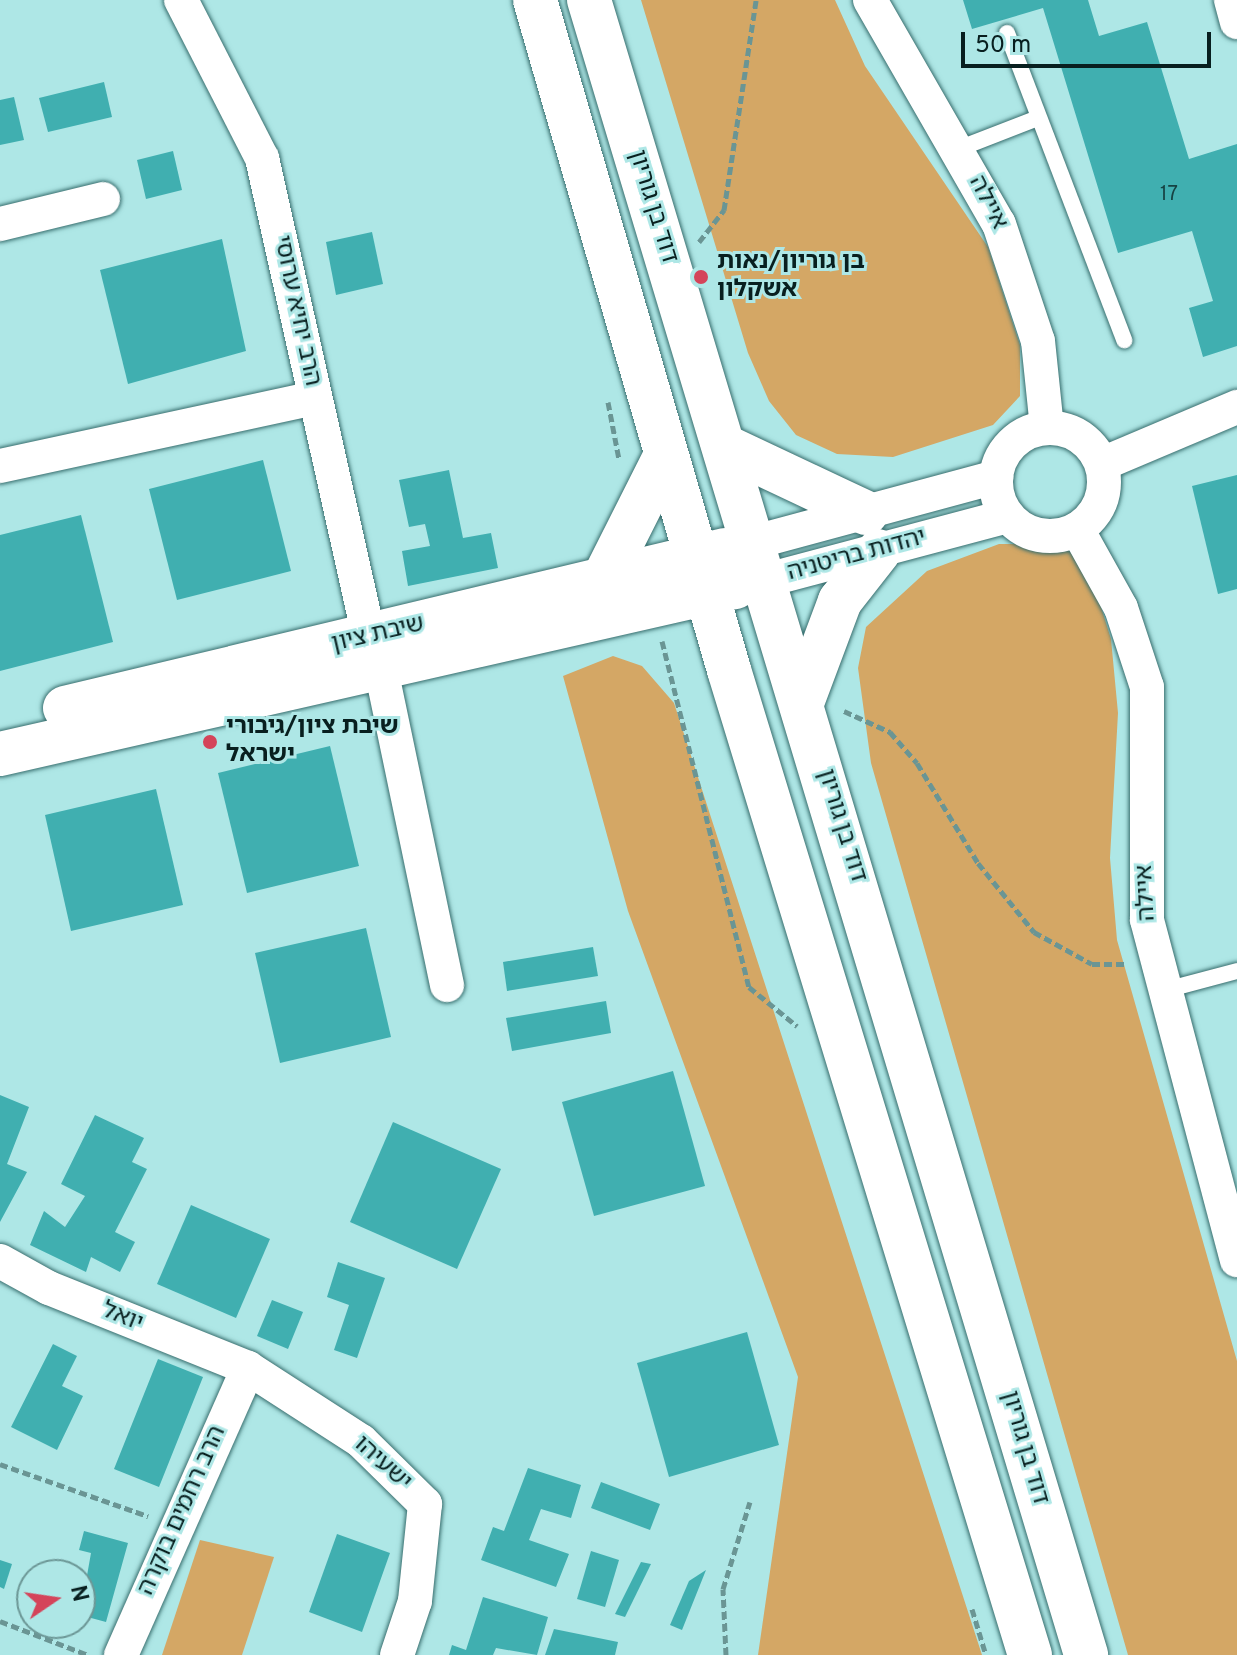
<!DOCTYPE html>
<meta charset="utf-8">
<style>
body{margin:0}
#map{position:relative;width:1237px;height:1655px;overflow:hidden;background:#aee7e6;font-family:Overpass,"Noto Sans Hebrew",sans-serif}
div>[style]{position:absolute}
.green>*{inset:0;background:#d4a765}
.building>*{inset:0;background:#40afb0}
.path>*{height:5px;margin-top:-2.5px;transform-origin:0;background:repeating-linear-gradient(90deg,#6a9594 0 8px,transparent 0 12px)}
.roads{filter:drop-shadow(0 0 2px #386e6e) drop-shadow(0 0 2px #386e6e)}
.lane>*{height:16px;margin:-8px;padding:0 8px;transform-origin:8px;border-radius:8px;background:#fff}
.street>*{height:34px;margin:-17px;padding:0 17px;transform-origin:17px;border-radius:17px;background:#fff}
.street>.ring{margin:-17px;padding:0;box-sizing:content-box;background:none;border:34px solid #fff;border-radius:50%}
.secondary>*{height:44px;margin:-22px;padding:0 22px;transform-origin:22px;border-radius:22px;background:#fff}
.dots>*{width:22px;height:22px;translate:-50% -50%;box-sizing:border-box;border:4px solid #aee7e6;border-radius:50%}
span{translate:-50% -50%;white-space:nowrap;text-align:center;line-height:1.15;-webkit-text-stroke:6px #aee7e6;paint-order:stroke}
.number-label{font-size:20px;color:#164343}
.number-label span{-webkit-text-stroke-width:0}
.street-label{font-size:24px;color:#081f1f}
.poi-label{font-size:24px;color:#081f1f;font-weight:700}
.left{translate:0 -50%;text-align:left}
.north{position:absolute;left:16px;top:1559px;width:80px;height:80px;box-sizing:border-box;background:#aee7e6;border:2px solid #6c9796;border-radius:50%;rotate:77deg;font-size:22px;font-weight:700;line-height:32px;text-align:center;color:#081f1f}
.north::after{content:'';display:block;margin:auto;width:28px;height:36px;background:#d4445a;clip-path:polygon(50% 0,100% 100%,50% 72%,0 100%)}
.scale{position:absolute;left:961px;top:32px;width:250px;height:36px;box-sizing:border-box;border:4px solid #081f1f;border-top:0;padding-left:10px;font-size:24px;line-height:28px;white-space:nowrap;color:#081f1f;-webkit-text-stroke:6px #aee7e6;paint-order:stroke}
</style>
<div id="map">
<div class="green">
<i style="clip-path:polygon(641px 0,835px 0,865px 66px,988px 247px,1020px 345px,1020px 396px,993px 425px,893px 457px,837px 454px,796px 435px,769px 401px,748px 353px)"></i>
<i style="clip-path:polygon(999px 544px,1064px 544px,1093px 581px,1111px 639px,1118px 713px,1110px 858px,1117px 940px,1237px 1361px,1237px 1655px,1128px 1655px,871px 763px,858px 668px,866px 627px,927px 571px)"></i>
<i style="clip-path:polygon(613px 656px,642px 666px,674px 703px,982px 1655px,758px 1655px,798px 1377px,628px 911px,563px 676px)"></i>
<i style="clip-path:polygon(200px 1540px,274px 1557px,242px 1655px,162px 1655px)"></i>
</div>
<div class="building">
<i style="clip-path:polygon(963px 0,1088px 0,1099px 36px,1147px 22px,1189px 159px,1237px 144px,1237px 346px,1203px 357px,1189px 308px,1213px 301px,1192px 231px,1118px 253px,1043px 8px,972px 29px)"></i>
<i style="clip-path:polygon(104px 82px,112px 117px,48px 132px,39px 98px)"></i>
<i style="clip-path:polygon(14px 97px,24px 140px,0 145px,0 100px)"></i>
<i style="clip-path:polygon(173px 151px,182px 190px,146px 199px,137px 160px)"></i>
<i style="clip-path:polygon(372px 232px,383px 284px,336px 295px,326px 242px)"></i>
<i style="clip-path:polygon(222px 239px,246px 351px,128px 384px,100px 270px)"></i>
<i style="clip-path:polygon(263px 460px,291px 571px,177px 600px,149px 489px)"></i>
<i style="clip-path:polygon(449px 470px,463px 538px,491px 533px,498px 568px,408px 586px,402px 551px,430px 546px,425px 524px,409px 527px,399px 480px)"></i>
<i style="clip-path:polygon(1237px 475px,1237px 589px,1218px 594px,1192px 486px)"></i>
<i style="clip-path:polygon(81px 515px,113px 642px,0 671px,0 535px)"></i>
<i style="clip-path:polygon(330px 746px,359px 866px,247px 893px,218px 773px)"></i>
<i style="clip-path:polygon(156px 789px,183px 905px,71px 931px,45px 815px)"></i>
<i style="clip-path:polygon(366px 928px,391px 1037px,280px 1063px,255px 953px)"></i>
<i style="clip-path:polygon(593px 947px,598px 976px,507px 991px,503px 962px)"></i>
<i style="clip-path:polygon(606px 1001px,611px 1033px,512px 1051px,506px 1018px)"></i>
<i style="clip-path:polygon(673px 1071px,705px 1186px,594px 1216px,562px 1102px)"></i>
<i style="clip-path:polygon(0 1095px,29px 1107px,7px 1164px,27px 1172px,0 1222px)"></i>
<i style="clip-path:polygon(95px 1115px,144px 1138px,132px 1162px,147px 1169px,115px 1232px,135px 1242px,120px 1272px,91px 1257px,86px 1272px,30px 1245px,44px 1211px,65px 1227px,85px 1196px,61px 1184px)"></i>
<i style="clip-path:polygon(393px 1122px,501px 1169px,457px 1269px,350px 1222px)"></i>
<i style="clip-path:polygon(191px 1205px,270px 1239px,236px 1318px,157px 1284px)"></i>
<i style="clip-path:polygon(338px 1262px,385px 1278px,357px 1358px,334px 1350px,349px 1305px,327px 1297px)"></i>
<i style="clip-path:polygon(272px 1300px,303px 1312px,288px 1349px,257px 1336px)"></i>
<i style="clip-path:polygon(747px 1332px,779px 1445px,669px 1477px,637px 1363px)"></i>
<i style="clip-path:polygon(53px 1344px,77px 1356px,62px 1386px,83px 1396px,57px 1450px,11px 1427px)"></i>
<i style="clip-path:polygon(158px 1359px,203px 1377px,159px 1487px,114px 1469px)"></i>
<i style="clip-path:polygon(528px 1468px,581px 1485px,571px 1518px,541px 1509px,529px 1540px,569px 1554px,556px 1587px,481px 1560px,493px 1527px,504px 1531px)"></i>
<i style="clip-path:polygon(601px 1482px,660px 1504px,650px 1530px,591px 1508px)"></i>
<i style="clip-path:polygon(84px 1531px,128px 1543px,106px 1622px,80px 1615px,91px 1553px,79px 1550px)"></i>
<i style="clip-path:polygon(337px 1534px,390px 1553px,362px 1632px,309px 1612px)"></i>
<i style="clip-path:polygon(591px 1551px,619px 1560px,605px 1607px,577px 1599px)"></i>
<i style="clip-path:polygon(0 1560px,12px 1564px,4px 1589px,0 1587px)"></i>
<i style="clip-path:polygon(641px 1562px,651px 1564px,625px 1617px,615px 1614px)"></i>
<i style="clip-path:polygon(706px 1570px,682px 1630px,670px 1625px,689px 1581px)"></i>
<i style="clip-path:polygon(483px 1597px,548px 1617px,537px 1655px,496px 1648px,493px 1655px,449px 1655px,452px 1645px,466px 1650px)"></i>
<i style="clip-path:polygon(554px 1629px,618px 1642px,615px 1655px,545px 1655px)"></i>
</div>
<div class="path">
<i style="left:699px;top:242px;width:41px;rotate:-52deg"></i>
<i style="left:724px;top:210px;width:212px;rotate:-81.3deg"></i>
<i style="left:608px;top:402px;width:58px;rotate:79.1deg"></i>
<i style="left:662px;top:641px;width:357px;rotate:75.9deg"></i>
<i style="left:749px;top:987px;width:62px;rotate:39.1deg"></i>
<i style="left:844px;top:711px;width:51px;rotate:24.5deg"></i>
<i style="left:890px;top:732px;width:41px;rotate:48.9deg"></i>
<i style="left:917px;top:763px;width:117px;rotate:58.6deg"></i>
<i style="left:978px;top:863px;width:89px;rotate:50.9deg"></i>
<i style="left:1034px;top:932px;width:66px;rotate:28.9deg"></i>
<i style="left:1092px;top:964px;width:33px"></i>
<i style="left:0;top:1464px;width:157px;rotate:19.4deg"></i>
<i style="left:972px;top:1609px;width:48px;rotate:73.1deg"></i>
<i style="left:0;top:1621px;width:94px;rotate:21.1deg"></i>
<i style="left:726px;top:1655px;width:66px;rotate:-92.6deg"></i>
<i style="left:723px;top:1589px;width:91px;rotate:-72.8deg"></i>
</div>
<div class="roads">
<div class="lane">
<i style="left:1007px;top:33px;width:329px;rotate:69.1deg"></i>
<i style="left:958px;top:149px;width:86px;rotate:-21.2deg"></i>
<i style="left:1162px;top:991px;width:78px;rotate:-14.9deg"></i>
</div>
<div class="street">
<i style="left:181px;top:0;width:178px;rotate:62.9deg"></i>
<i style="left:262px;top:158px;width:491px;rotate:77.4deg"></i>
<i style="left:870px;top:0;width:258px;rotate:60.1deg"></i>
<i style="left:999px;top:224px;width:123px;rotate:71.6deg"></i>
<i style="left:1038px;top:341px;width:87px;rotate:84.1deg"></i>
<i style="left:1231px;top:0;width:23px;rotate:75deg"></i>
<i style="left:0;top:224px;width:106px;rotate:-13.6deg"></i>
<i class="ring" style="left:996px;top:428px;width:74px;height:74px"></i>
<i style="left:1102px;top:464px;width:147px;rotate:-22.9deg"></i>
<i style="left:0;top:466px;width:322px;rotate:-12.2deg"></i>
<i style="left:1077px;top:529px;width:90px;rotate:60.9deg"></i>
<i style="left:1121px;top:608px;width:83px;rotate:71.8deg"></i>
<i style="left:1147px;top:687px;width:233px;rotate:90deg"></i>
<i style="left:1147px;top:920px;width:352px;rotate:75.2deg"></i>
<i style="left:755px;top:542px;width:250px;rotate:-15.1deg"></i>
<i style="left:767px;top:580px;width:248px;rotate:-14.9deg"></i>
<i style="left:381px;top:669px;width:323px;rotate:78.2deg"></i>
<i style="left:0;top:1261px;width:56px;rotate:28.9deg"></i>
<i style="left:49px;top:1288px;width:214px;rotate:21.9deg"></i>
<i style="left:248px;top:1368px;width:135px;rotate:32.9deg"></i>
<i style="left:361px;top:1441px;width:90px;rotate:44.5deg"></i>
<i style="left:425px;top:1504px;width:98px;rotate:95.9deg"></i>
<i style="left:415px;top:1601px;width:57px;rotate:108.4deg"></i>
<i style="left:121px;top:1655px;width:314px;rotate:-66.1deg"></i>
</div>
<div class="secondary">
<i style="left:535px;top:0;width:698px;rotate:73.85deg"></i>
<i style="left:729px;top:670px;width:1030px;rotate:73.01deg"></i>
<i style="left:589px;top:0;width:1728px;rotate:73.28deg"></i>
<i style="left:726px;top:447px;width:155px;rotate:25.2deg"></i>
<i style="left:602px;top:582px;width:142px;rotate:-63.3deg"></i>
<i style="left:803px;top:700px;width:106px;rotate:-69.5deg"></i>
<i style="left:840px;top:601px;width:63px;rotate:-52deg"></i>
<i style="left:65px;top:708px;width:679px;rotate:-13.46deg"></i>
<i style="left:0;top:754px;width:754px;rotate:-12.8deg"></i>
</div>
</div>
<div class="dots">
<i style="left:701px;top:277px;background:#d4445a"></i>
<i style="left:210px;top:742px;background:#d4445a"></i>
</div>
<div class="number-label">
<span style="left:1169px;top:195px">17</span>
</div>
<div class="street-label">
<span style="left:987px;top:203px;rotate:63deg">איילה</span>
<span style="left:652px;top:207px;rotate:73deg">דוד בן גוריון</span>
<span style="left:296px;top:311px;rotate:78deg">הרב יחיא ערוסי</span>
<span style="left:857px;top:556px;rotate:-15deg">יהדות בריטניה</span>
<span style="left:378px;top:635px;rotate:-13deg">שיבת ציון</span>
<span style="left:841px;top:826px;rotate:73deg">דוד בן גוריון</span>
<span style="left:1147px;top:893px;rotate:-93deg">איילה</span>
<span style="left:122px;top:1318px;rotate:22deg">יואל</span>
<span style="left:1024px;top:1448px;rotate:74deg">דוד בן גוריון</span>
<span style="left:382px;top:1464px;rotate:42deg">ישעיהו</span>
<span style="left:183px;top:1511px;rotate:-66deg">הרב רחמים בוקרה</span>
</div>
<div class="poi-label">
<span class="left" style="left:717px;top:277px">בן גוריון/נאות<br>אשקלון</span>
<span class="left" style="left:226px;top:742px">שיבת ציון/גיבורי<br>ישראל</span>
</div>
<div class="north">N</div>
<div class="scale">50 m</div>
</div>
